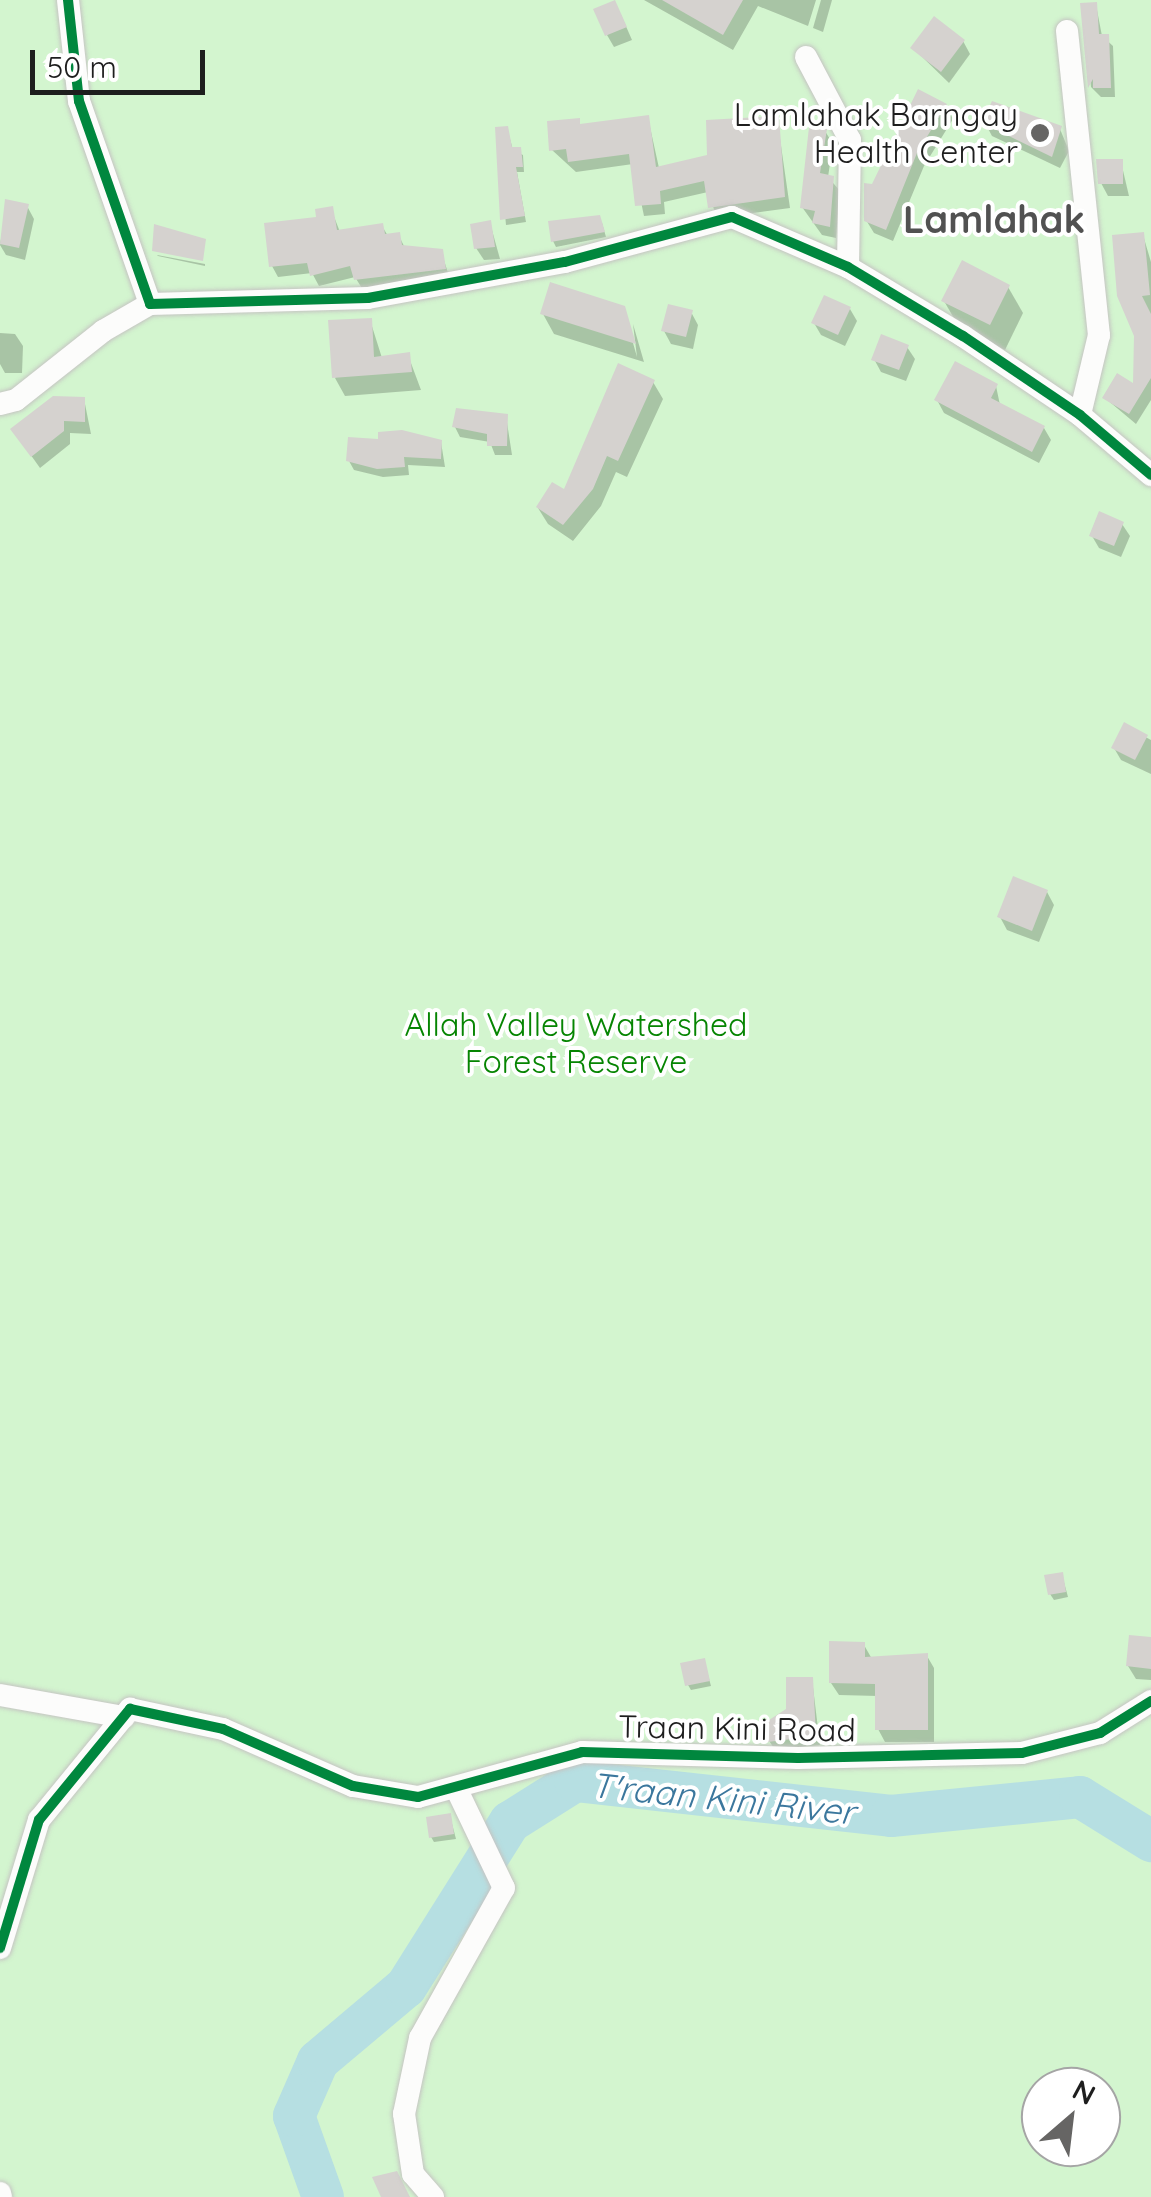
<!DOCTYPE html>
<style>
body{margin:0}
#map{position:relative;width:1151px;height:2197px;overflow:hidden;background:#edeae6;font-family:Quicksand,sans-serif}
div>[style]{position:absolute}
.park>*{inset:0;background:#d3f5cf}
.shadow>*{inset:0;background:#0003}
.river>*{height:42px;margin:-21px;padding:0 21px;transform-origin:21px;border-radius:21px;background:#b6dfe2}
.building>*{inset:0;background:#d5d2cf}
.roads{filter:drop-shadow(0 0 2px #c5c4c2) drop-shadow(0 0 2px #c5c4c2)}
.minor>*{height:22px;margin:-11px;padding:0 11px;transform-origin:11px;border-radius:11px;background:#fcfcfb}
.cycleway>*{height:10px;margin:-5px;padding:0 5px;transform-origin:5px;border-radius:5px;background:#00873e}
.dots>*{width:28px;height:28px;translate:-50% -50%;box-sizing:border-box;border:5px solid #fff;border-radius:50%}
span{translate:-50% -50%;white-space:nowrap;text-align:center;line-height:1.15;-webkit-text-stroke:8px #fff;paint-order:stroke}
.poi-label{font-size:32px;color:#1e1e1e}
.right{translate:-100% -50%;text-align:right}
.park-label{font-size:32px;color:#068502}
.street-label{font-size:32px;color:#1e1e1e}
.water-label{font-size:35px;color:#3b779d;font-style:italic}
.quarter-label{font-size:38px;color:#515151;font-weight:700}
.north{position:absolute;left:1021px;top:2067px;width:100px;height:100px;box-sizing:border-box;background:#fff;border:2px solid #a5a5a5;border-radius:50%;rotate:28deg;font-size:28px;font-weight:700;line-height:40px;text-align:center;color:#1e1e1e}
.north::after{content:'';display:block;margin:auto;width:35px;height:45px;background:#666564;clip-path:polygon(50% 0,100% 100%,50% 72%,0 100%)}
.scale{position:absolute;left:30px;top:50px;width:175px;height:45px;box-sizing:border-box;border:5px solid #1e1e1e;border-top:0;padding-left:12px;font-size:30px;line-height:35px;white-space:nowrap;color:#1e1e1e;-webkit-text-stroke:8px #fff;paint-order:stroke}
</style>
<div id="map">
<div class="park">
<i style="clip-path:polygon(evenodd,0 0,1151px 0,1151px 2197px,0 2197px,0 0,1041px 2087px,1101px 2087px,1101px 2147px,1041px 2147px,1041px 2087px)"></i>
</div>
<div class="shadow">
<i style="clip-path:polygon(644px 0,816px 0,808px 26px,758px 6px,733px 50px)"></i>
<i style="clip-path:polygon(821px 0,832px 0,823px 32px,813px 28px)"></i>
<i style="clip-path:polygon(1083px 5px,1096px 5px,1102px 36px,1113px 46px,1115px 97px,1101px 97px,1091px 87px)"></i>
<i style="clip-path:polygon(621px 15px,632px 40px,614px 47px,607px 35px)"></i>
<i style="clip-path:polygon(963px 41px,970px 54px,949px 83px,913px 48px)"></i>
<i style="clip-path:polygon(946px 106px,953px 119px,924px 166px,893px 241px,874px 233px,866px 220px,873px 187px)"></i>
<i style="clip-path:polygon(648px 118px,659px 168px,710px 157px,777px 118px,790px 208px,717px 218px,708px 192px,664px 202px,665px 214px,644px 216px,633px 164px,576px 172px,552px 150px,578px 121px,582px 127px)"></i>
<i style="clip-path:polygon(985px 123px,1060px 129px,1069px 151px,1060px 168px,992px 136px)"></i>
<i style="clip-path:polygon(507px 128px,513px 150px,523px 155px,524px 172px,517px 172px,526px 222px,506px 225px,497px 129px)"></i>
<i style="clip-path:polygon(825px 131px,833px 144px,828px 177px,840px 191px,836px 238px,822px 235px,802px 207px)"></i>
<i style="clip-path:polygon(1121px 162px,1129px 196px,1108px 196px,1101px 183px)"></i>
<i style="clip-path:polygon(7px 202px,27px 206px,34px 219px,25px 260px,6px 255px,0 245px)"></i>
<i style="clip-path:polygon(331px 209px,340px 232px,382px 226px,388px 236px,398px 234px,405px 248px,441px 251px,450px 279px,363px 290px,355px 277px,319px 286px,312px 273px,278px 277px,272px 266px)"></i>
<i style="clip-path:polygon(490px 223px,500px 259px,484px 260px,476px 248px)"></i>
<i style="clip-path:polygon(602px 223px,606px 237px,556px 247px,553px 241px)"></i>
<i style="clip-path:polygon(1143px 235px,1151px 262px,1151px 400px,1136px 424px,1105px 398px,1135px 387px)"></i>
<i style="clip-path:polygon(157px 255px,205px 264px,205px 266px,158px 256px)"></i>
<i style="clip-path:polygon(1008px 287px,1023px 313px,1005px 350px,959px 327px,944px 301px)"></i>
<i style="clip-path:polygon(623px 308px,637px 357px,633px 324px,644px 362px,554px 334px,543px 314px)"></i>
<i style="clip-path:polygon(850px 309px,857px 321px,845px 346px,821px 335px,814px 323px)"></i>
<i style="clip-path:polygon(691px 312px,698px 325px,693px 349px,671px 344px,664px 331px)"></i>
<i style="clip-path:polygon(370px 320px,382px 358px,408px 355px,421px 390px,345px 396px,335px 378px)"></i>
<i style="clip-path:polygon(0 333px,15px 334px,23px 346px,22px 373px,5px 373px,0 364px)"></i>
<i style="clip-path:polygon(907px 347px,915px 359px,906px 381px,881px 372px,874px 359px)"></i>
<i style="clip-path:polygon(653px 382px,663px 399px,627px 477px,616px 472px,601px 506px,573px 541px,548px 524px,538px 508px,565px 493px)"></i>
<i style="clip-path:polygon(996px 386px,1000px 405px,1044px 428px,1051px 440px,1039px 463px,944px 413px,937px 400px)"></i>
<i style="clip-path:polygon(84px 399px,91px 434px,70px 433px,70px 444px,40px 468px,13px 430px)"></i>
<i style="clip-path:polygon(506px 416px,512px 455px,495px 455px,490px 442px,460px 437px,455px 427px)"></i>
<i style="clip-path:polygon(441px 442px,445px 467px,408px 465px,409px 475px,383px 477px,354px 470px,349px 461px)"></i>
<i style="clip-path:polygon(1122px 524px,1130px 536px,1121px 557px,1099px 548px,1092px 536px)"></i>
<i style="clip-path:polygon(1125px 726px,1151px 740px,1151px 774px,1121px 760px,1114px 748px)"></i>
<i style="clip-path:polygon(1047px 892px,1054px 905px,1039px 942px,1007px 930px,1000px 917px)"></i>
<i style="clip-path:polygon(1062px 1575px,1068px 1597px,1054px 1600px,1050px 1594px)"></i>
<i style="clip-path:polygon(1151px 1640px,1151px 1680px,1136px 1679px,1128px 1666px)"></i>
<i style="clip-path:polygon(864px 1645px,872px 1659px,927px 1656px,934px 1668px,934px 1742px,885px 1742px,878px 1729px,878px 1696px,839px 1695px,831px 1683px)"></i>
<i style="clip-path:polygon(704px 1660px,711px 1686px,691px 1690px,688px 1685px)"></i>
<i style="clip-path:polygon(812px 1679px,820px 1745px,775px 1750px,761px 1728px,789px 1710px)"></i>
<i style="clip-path:polygon(450px 1816px,456px 1839px,434px 1842px,431px 1837px)"></i>
</div>
<div class="river">
<i style="left:323px;top:2197px;width:86px;rotate:-109.7deg"></i>
<i style="left:294px;top:2116px;width:60px;rotate:-66.4deg"></i>
<i style="left:318px;top:2061px;width:115px;rotate:-40.1deg"></i>
<i style="left:406px;top:1987px;width:195px;rotate:-57.8deg"></i>
<i style="left:510px;top:1822px;width:77px;rotate:-32.2deg"></i>
<i style="left:575px;top:1781px;width:318px;rotate:6.3deg"></i>
<i style="left:891px;top:1816px;width:190px;rotate:-5.7deg"></i>
<i style="left:1080px;top:1797px;width:84px;rotate:31.8deg"></i>
</div>
<div class="building">
<i style="clip-path:polygon(615px 0,627px 27px,605px 36px,593px 9px)"></i>
<i style="clip-path:polygon(662px 0,743px 0,723px 35px)"></i>
<i style="clip-path:polygon(1097px 2px,1099px 34px,1109px 34px,1111px 88px,1093px 88px,1093px 79px,1088px 88px,1080px 3px)"></i>
<i style="clip-path:polygon(934px 16px,965px 40px,941px 72px,910px 48px)"></i>
<i style="clip-path:polygon(918px 89px,947px 104px,917px 153px,886px 230px,864px 221px,864px 183px,872px 184px)"></i>
<i style="clip-path:polygon(992px 101px,1062px 126px,1052px 157px,982px 123px)"></i>
<i style="clip-path:polygon(649px 115px,656px 167px,707px 155px,706px 120px,779px 116px,785px 197px,708px 208px,704px 181px,660px 191px,661px 204px,635px 206px,629px 154px,568px 162px,566px 149px,549px 151px,547px 121px,580px 118px,580px 124px)"></i>
<i style="clip-path:polygon(810px 118px,827px 129px,820px 173px,834px 176px,830px 227px,812px 223px,815px 211px,800px 208px)"></i>
<i style="clip-path:polygon(508px 126px,512px 147px,521px 147px,523px 167px,516px 167px,525px 216px,500px 220px,495px 127px)"></i>
<i style="clip-path:polygon(1096px 159px,1123px 159px,1123px 184px,1098px 184px)"></i>
<i style="clip-path:polygon(5px 199px,29px 204px,19px 248px,0 244px)"></i>
<i style="clip-path:polygon(333px 206px,337px 230px,383px 223px,385px 234px,400px 232px,402px 245px,443px 249px,446px 269px,354px 280px,350px 266px,310px 276px,307px 263px,269px 267px,264px 223px,316px 217px,315px 209px)"></i>
<i style="clip-path:polygon(600px 215px,605px 232px,551px 242px,548px 221px)"></i>
<i style="clip-path:polygon(491px 220px,495px 247px,474px 249px,470px 224px)"></i>
<i style="clip-path:polygon(154px 224px,206px 239px,203px 261px,152px 251px)"></i>
<i style="clip-path:polygon(1144px 232px,1150px 295px,1142px 296px,1151px 314px,1151px 378px,1129px 414px,1102px 398px,1117px 373px,1133px 383px,1134px 336px,1117px 296px,1112px 235px)"></i>
<i style="clip-path:polygon(962px 260px,1010px 285px,990px 325px,941px 301px)"></i>
<i style="clip-path:polygon(550px 282px,625px 306px,636px 344px,540px 314px)"></i>
<i style="clip-path:polygon(824px 295px,851px 307px,838px 335px,811px 323px)"></i>
<i style="clip-path:polygon(668px 304px,693px 310px,686px 337px,661px 331px)"></i>
<i style="clip-path:polygon(372px 318px,374px 357px,410px 352px,412px 372px,332px 378px,328px 320px)"></i>
<i style="clip-path:polygon(881px 334px,909px 345px,899px 370px,871px 360px)"></i>
<i style="clip-path:polygon(955px 361px,998px 384px,991px 398px,1045px 426px,1032px 452px,934px 400px)"></i>
<i style="clip-path:polygon(618px 363px,655px 380px,618px 461px,607px 456px,593px 489px,563px 525px,536px 507px,552px 482px,564px 489px)"></i>
<i style="clip-path:polygon(53px 396px,85px 397px,85px 422px,64px 421px,64px 431px,31px 457px,10px 429px)"></i>
<i style="clip-path:polygon(456px 408px,508px 414px,507px 446px,487px 446px,487px 434px,452px 427px)"></i>
<i style="clip-path:polygon(402px 430px,442px 440px,441px 459px,404px 457px,405px 467px,377px 469px,346px 461px,348px 437px,378px 439px,378px 432px)"></i>
<i style="clip-path:polygon(1099px 511px,1124px 522px,1114px 546px,1089px 536px)"></i>
<i style="clip-path:polygon(1124px 722px,1148px 735px,1135px 760px,1111px 748px)"></i>
<i style="clip-path:polygon(1013px 876px,1048px 890px,1032px 931px,997px 917px)"></i>
<i style="clip-path:polygon(1063px 1572px,1066px 1592px,1048px 1595px,1044px 1575px)"></i>
<i style="clip-path:polygon(1129px 1635px,1151px 1637px,1151px 1669px,1126px 1666px)"></i>
<i style="clip-path:polygon(829px 1641px,865px 1642px,865px 1657px,928px 1653px,928px 1730px,875px 1730px,875px 1684px,829px 1683px)"></i>
<i style="clip-path:polygon(705px 1658px,710px 1681px,685px 1686px,680px 1663px)"></i>
<i style="clip-path:polygon(786px 1677px,813px 1677px,816px 1736px,768px 1742px,758px 1727px,786px 1709px)"></i>
<i style="clip-path:polygon(451px 1813px,454px 1834px,429px 1838px,426px 1817px)"></i>
<i style="clip-path:polygon(397px 2171px,410px 2197px,381px 2197px,372px 2177px)"></i>
</div>
<div class="roads">
<div class="minor">
<i style="left:68px;top:0;width:102px;rotate:83.8deg"></i>
<i style="left:79px;top:101px;width:215px;rotate:70.7deg"></i>
<i style="left:150px;top:304px;width:218px;rotate:-1.6deg"></i>
<i style="left:368px;top:298px;width:200px;rotate:-10.4deg"></i>
<i style="left:565px;top:262px;width:173px;rotate:-15.1deg"></i>
<i style="left:732px;top:217px;width:126px;rotate:23.3deg"></i>
<i style="left:848px;top:267px;width:134px;rotate:31deg"></i>
<i style="left:963px;top:336px;width:141px;rotate:34deg"></i>
<i style="left:1080px;top:415px;width:93px;rotate:40.2deg"></i>
<i style="left:1067px;top:31px;width:306px;rotate:84deg"></i>
<i style="left:1099px;top:335px;width:82px;rotate:103.4deg"></i>
<i style="left:806px;top:57px;width:94px;rotate:62.1deg"></i>
<i style="left:850px;top:140px;width:127px;rotate:90.9deg"></i>
<i style="left:0;top:404px;width:16px;rotate:-14deg"></i>
<i style="left:16px;top:400px;width:111px;rotate:-38.4deg"></i>
<i style="left:103px;top:331px;width:54px;rotate:-29.9deg"></i>
<i style="left:0;top:1695px;width:126px;rotate:10.1deg"></i>
<i style="left:0;top:1948px;width:134px;rotate:-73.1deg"></i>
<i style="left:39px;top:1820px;width:144px;rotate:-50.7deg"></i>
<i style="left:130px;top:1709px;width:95px;rotate:12.1deg"></i>
<i style="left:223px;top:1729px;width:142px;rotate:23.7deg"></i>
<i style="left:353px;top:1786px;width:66px;rotate:9.6deg"></i>
<i style="left:418px;top:1797px;width:170px;rotate:-15.3deg"></i>
<i style="left:582px;top:1752px;width:216px;rotate:1.6deg"></i>
<i style="left:798px;top:1758px;width:224px;rotate:-1.3deg"></i>
<i style="left:1022px;top:1753px;width:81px;rotate:-14.4deg"></i>
<i style="left:1100px;top:1733px;width:60px;rotate:-32.1deg"></i>
<i style="left:0;top:2193px;width:4px;rotate:76deg"></i>
<i style="left:433px;top:2197px;width:30px;rotate:-131deg"></i>
<i style="left:413px;top:2174px;width:61px;rotate:-98.5deg"></i>
<i style="left:404px;top:2114px;width:78px;rotate:-78.1deg"></i>
<i style="left:420px;top:2038px;width:172px;rotate:-60.8deg"></i>
<i style="left:504px;top:1888px;width:111px;rotate:-115.6deg"></i>
</div>
</div>
<div class="cycleway">
<i style="left:68px;top:0;width:102px;rotate:83.8deg"></i>
<i style="left:79px;top:101px;width:215px;rotate:70.7deg"></i>
<i style="left:150px;top:304px;width:218px;rotate:-1.6deg"></i>
<i style="left:368px;top:298px;width:200px;rotate:-10.4deg"></i>
<i style="left:565px;top:262px;width:173px;rotate:-15.1deg"></i>
<i style="left:732px;top:217px;width:126px;rotate:23.3deg"></i>
<i style="left:848px;top:267px;width:134px;rotate:31deg"></i>
<i style="left:963px;top:336px;width:141px;rotate:34deg"></i>
<i style="left:1080px;top:415px;width:93px;rotate:40.2deg"></i>
<i style="left:0;top:1948px;width:134px;rotate:-73.1deg"></i>
<i style="left:39px;top:1820px;width:144px;rotate:-50.7deg"></i>
<i style="left:130px;top:1709px;width:95px;rotate:12.1deg"></i>
<i style="left:223px;top:1729px;width:142px;rotate:23.7deg"></i>
<i style="left:353px;top:1786px;width:66px;rotate:9.6deg"></i>
<i style="left:418px;top:1797px;width:170px;rotate:-15.3deg"></i>
<i style="left:582px;top:1752px;width:216px;rotate:1.6deg"></i>
<i style="left:798px;top:1758px;width:224px;rotate:-1.3deg"></i>
<i style="left:1022px;top:1753px;width:81px;rotate:-14.4deg"></i>
<i style="left:1100px;top:1733px;width:60px;rotate:-32.1deg"></i>
</div>
<div class="dots">
<i style="left:1040px;top:133px;background:#666564"></i>
</div>
<div class="poi-label">
<span class="right" style="left:1018px;top:133px">Lamlahak Barngay<br>Health Center</span>
</div>
<div class="park-label">
<span style="left:576px;top:1043px">Allah Valley Watershed<br>Forest Reserve</span>
</div>
<div class="street-label">
<span style="left:737px;top:1728px;rotate:1deg">Traan Kini Road</span>
</div>
<div class="water-label">
<span style="left:723px;top:1798px;rotate:6deg">T'raan Kini River</span>
</div>
<div class="quarter-label">
<span style="left:994px;top:220px">Lamlahak</span>
</div>
<div class="north">N</div>
<div class="scale">50 m</div>
</div>
